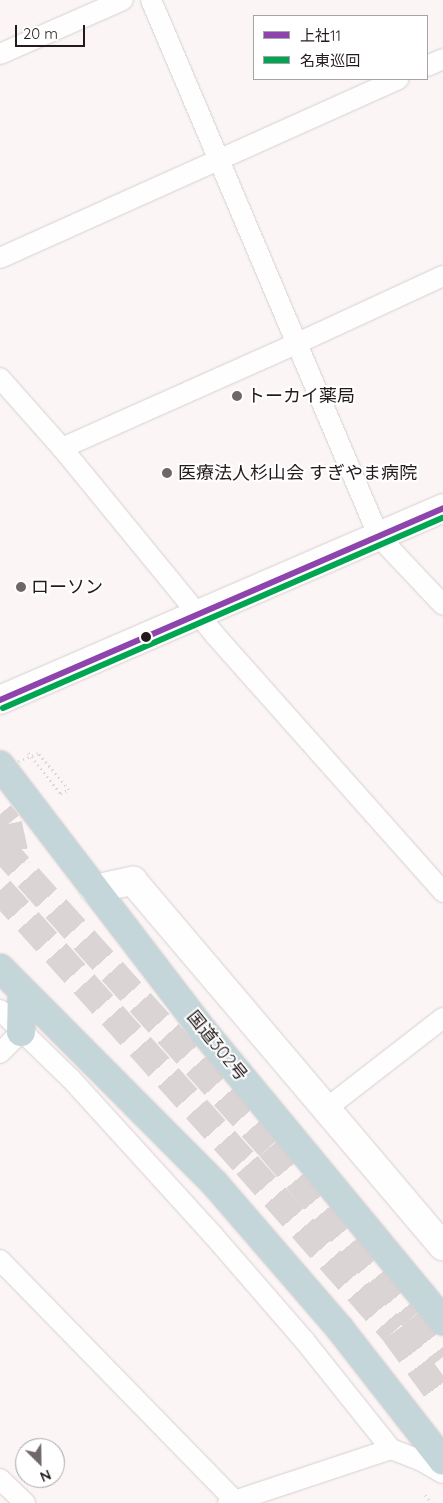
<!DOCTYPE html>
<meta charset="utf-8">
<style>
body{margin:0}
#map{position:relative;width:443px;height:1503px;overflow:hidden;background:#fbf5f5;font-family:Quicksand,"Noto Sans JP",sans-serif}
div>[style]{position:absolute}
.highway-tunnel>*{height:28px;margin-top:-14px;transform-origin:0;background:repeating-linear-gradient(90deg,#dbd4d4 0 28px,transparent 0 42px)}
.path>*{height:3px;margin-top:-1.5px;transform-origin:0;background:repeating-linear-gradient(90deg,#d6d3d3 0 1px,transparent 0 5px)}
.roads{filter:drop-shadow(0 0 1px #d8cfd0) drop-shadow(0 0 1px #d8cfd0)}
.street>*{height:20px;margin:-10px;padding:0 10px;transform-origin:10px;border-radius:10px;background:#fefefe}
.secondary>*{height:28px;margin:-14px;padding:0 14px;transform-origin:14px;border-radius:14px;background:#fefefe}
.highway>*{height:28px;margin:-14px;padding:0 14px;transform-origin:14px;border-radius:14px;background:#c5d6da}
.path-bridge>*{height:3px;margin-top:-1.5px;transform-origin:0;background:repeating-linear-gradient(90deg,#d6d3d3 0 1px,transparent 0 5px)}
.bus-1>*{height:6px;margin:-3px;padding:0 3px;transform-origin:3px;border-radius:3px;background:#8e44ad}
.bus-2>*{height:6px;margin:-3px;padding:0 3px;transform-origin:3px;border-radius:3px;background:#00a651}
.dots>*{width:14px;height:14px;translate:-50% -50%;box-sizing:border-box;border:2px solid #fff;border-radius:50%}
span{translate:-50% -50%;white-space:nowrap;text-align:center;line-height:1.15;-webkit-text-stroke:4px #fff;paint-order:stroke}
.poi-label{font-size:18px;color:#241a1b}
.left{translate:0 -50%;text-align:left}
.street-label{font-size:18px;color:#241a1b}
.legend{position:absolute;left:253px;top:15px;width:175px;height:65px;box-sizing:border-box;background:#fff;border:1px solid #a7a3a4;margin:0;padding:6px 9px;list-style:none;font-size:15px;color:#241a1b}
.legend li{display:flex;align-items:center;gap:10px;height:25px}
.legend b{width:25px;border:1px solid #a7a3a4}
.north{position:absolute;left:15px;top:1438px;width:50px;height:50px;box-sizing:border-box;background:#fff;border:1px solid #a7a3a4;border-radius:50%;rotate:157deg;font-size:14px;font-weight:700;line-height:20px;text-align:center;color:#241a1b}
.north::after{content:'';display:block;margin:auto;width:18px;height:22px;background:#6f6767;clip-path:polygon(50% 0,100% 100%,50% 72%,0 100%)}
.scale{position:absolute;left:15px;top:25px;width:70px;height:22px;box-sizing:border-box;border:2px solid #241a1b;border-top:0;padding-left:6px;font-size:15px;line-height:18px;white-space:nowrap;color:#241a1b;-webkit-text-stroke:4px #fff;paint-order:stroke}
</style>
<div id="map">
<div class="highway-tunnel">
<i style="left:0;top:814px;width:13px;rotate:51deg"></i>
<i style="left:8px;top:824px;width:42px;rotate:77.6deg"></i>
<i style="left:0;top:846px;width:404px;rotate:48.1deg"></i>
<i style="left:270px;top:1147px;width:222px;rotate:49.9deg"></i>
<i style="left:413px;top:1317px;width:50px;rotate:53.1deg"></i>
<i style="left:0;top:890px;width:370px;rotate:48.1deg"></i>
<i style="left:247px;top:1165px;width:222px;rotate:48.6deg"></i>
<i style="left:394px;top:1332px;width:83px;rotate:53.8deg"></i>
</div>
<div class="path">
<i style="left:28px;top:753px;width:53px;rotate:51.2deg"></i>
<i style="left:61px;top:794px;width:9px;rotate:-32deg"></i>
<i style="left:69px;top:789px;width:48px;rotate:-130.7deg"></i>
<i style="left:425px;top:1495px;width:10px;rotate:53deg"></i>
</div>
<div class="roads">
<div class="street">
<i style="left:151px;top:0;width:583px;rotate:66.99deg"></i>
<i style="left:379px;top:537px;width:93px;rotate:46.7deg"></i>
<i style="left:0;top:54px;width:134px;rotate:-23.7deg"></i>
<i style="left:427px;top:66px;width:17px;rotate:-24deg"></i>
<i style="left:0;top:258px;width:437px;rotate:-24.2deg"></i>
<i style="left:0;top:378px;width:94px;rotate:48.5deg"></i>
<i style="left:62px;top:448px;width:242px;rotate:50.7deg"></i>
<i style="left:215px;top:635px;width:344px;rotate:48.4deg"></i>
<i style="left:62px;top:448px;width:258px;rotate:-24deg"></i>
<i style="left:298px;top:343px;width:160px;rotate:-24.8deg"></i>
<i style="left:0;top:1010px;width:99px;rotate:44.2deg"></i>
<i style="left:71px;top:1079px;width:211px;rotate:47.7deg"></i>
<i style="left:213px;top:1235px;width:139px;rotate:49.1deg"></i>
<i style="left:304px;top:1340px;width:139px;rotate:51.4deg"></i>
<i style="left:391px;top:1449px;width:33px;rotate:21deg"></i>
<i style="left:422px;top:1461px;width:24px;rotate:30deg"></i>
<i style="left:0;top:1053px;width:30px;rotate:-45deg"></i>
<i style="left:327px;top:1108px;width:147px;rotate:-37.8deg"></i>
<i style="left:0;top:1260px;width:339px;rotate:45.7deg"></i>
<i style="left:0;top:1479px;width:35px;rotate:44deg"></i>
<i style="left:228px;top:1503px;width:172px;rotate:-18.3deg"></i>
</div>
<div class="secondary">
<i style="left:0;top:700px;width:483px;rotate:-23.4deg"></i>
<i style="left:94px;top:889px;width:40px;rotate:-12deg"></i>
<i style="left:133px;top:881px;width:479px;rotate:49.7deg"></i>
</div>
<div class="highway">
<i style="left:0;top:765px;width:337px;rotate:52.6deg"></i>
<i style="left:205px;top:1033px;width:374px;rotate:50.4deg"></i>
<i style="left:0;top:968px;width:305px;rotate:45.1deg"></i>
<i style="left:215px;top:1184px;width:191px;rotate:49.2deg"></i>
<i style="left:340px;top:1329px;width:167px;rotate:52deg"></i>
<i style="left:21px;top:1032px;width:41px;rotate:-88.6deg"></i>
</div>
</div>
<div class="path-bridge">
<i style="left:0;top:769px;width:41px;rotate:-22.8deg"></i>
</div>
<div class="bus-1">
<i style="left:0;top:700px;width:483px;rotate:-23.4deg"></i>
</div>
<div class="bus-2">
<i style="left:3px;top:708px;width:479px;rotate:-23.4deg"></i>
</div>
<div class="dots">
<i style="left:237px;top:396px;background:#6f6767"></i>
<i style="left:167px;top:473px;background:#6f6767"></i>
<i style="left:21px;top:587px;background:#6f6767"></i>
<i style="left:146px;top:637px;background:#241a1b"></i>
</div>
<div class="poi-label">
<span class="left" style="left:247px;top:396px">トーカイ薬局</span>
<span class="left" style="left:178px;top:473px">医療法人杉山会 すぎやま病院</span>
<span class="left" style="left:31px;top:587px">ローソン</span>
</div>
<div class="street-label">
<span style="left:217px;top:1046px;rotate:51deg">国道302号</span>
</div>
<ul class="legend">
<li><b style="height:6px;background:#8e44ad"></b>上社11</li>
<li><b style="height:6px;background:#00a651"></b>名東巡回</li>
</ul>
<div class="north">N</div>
<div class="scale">20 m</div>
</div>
